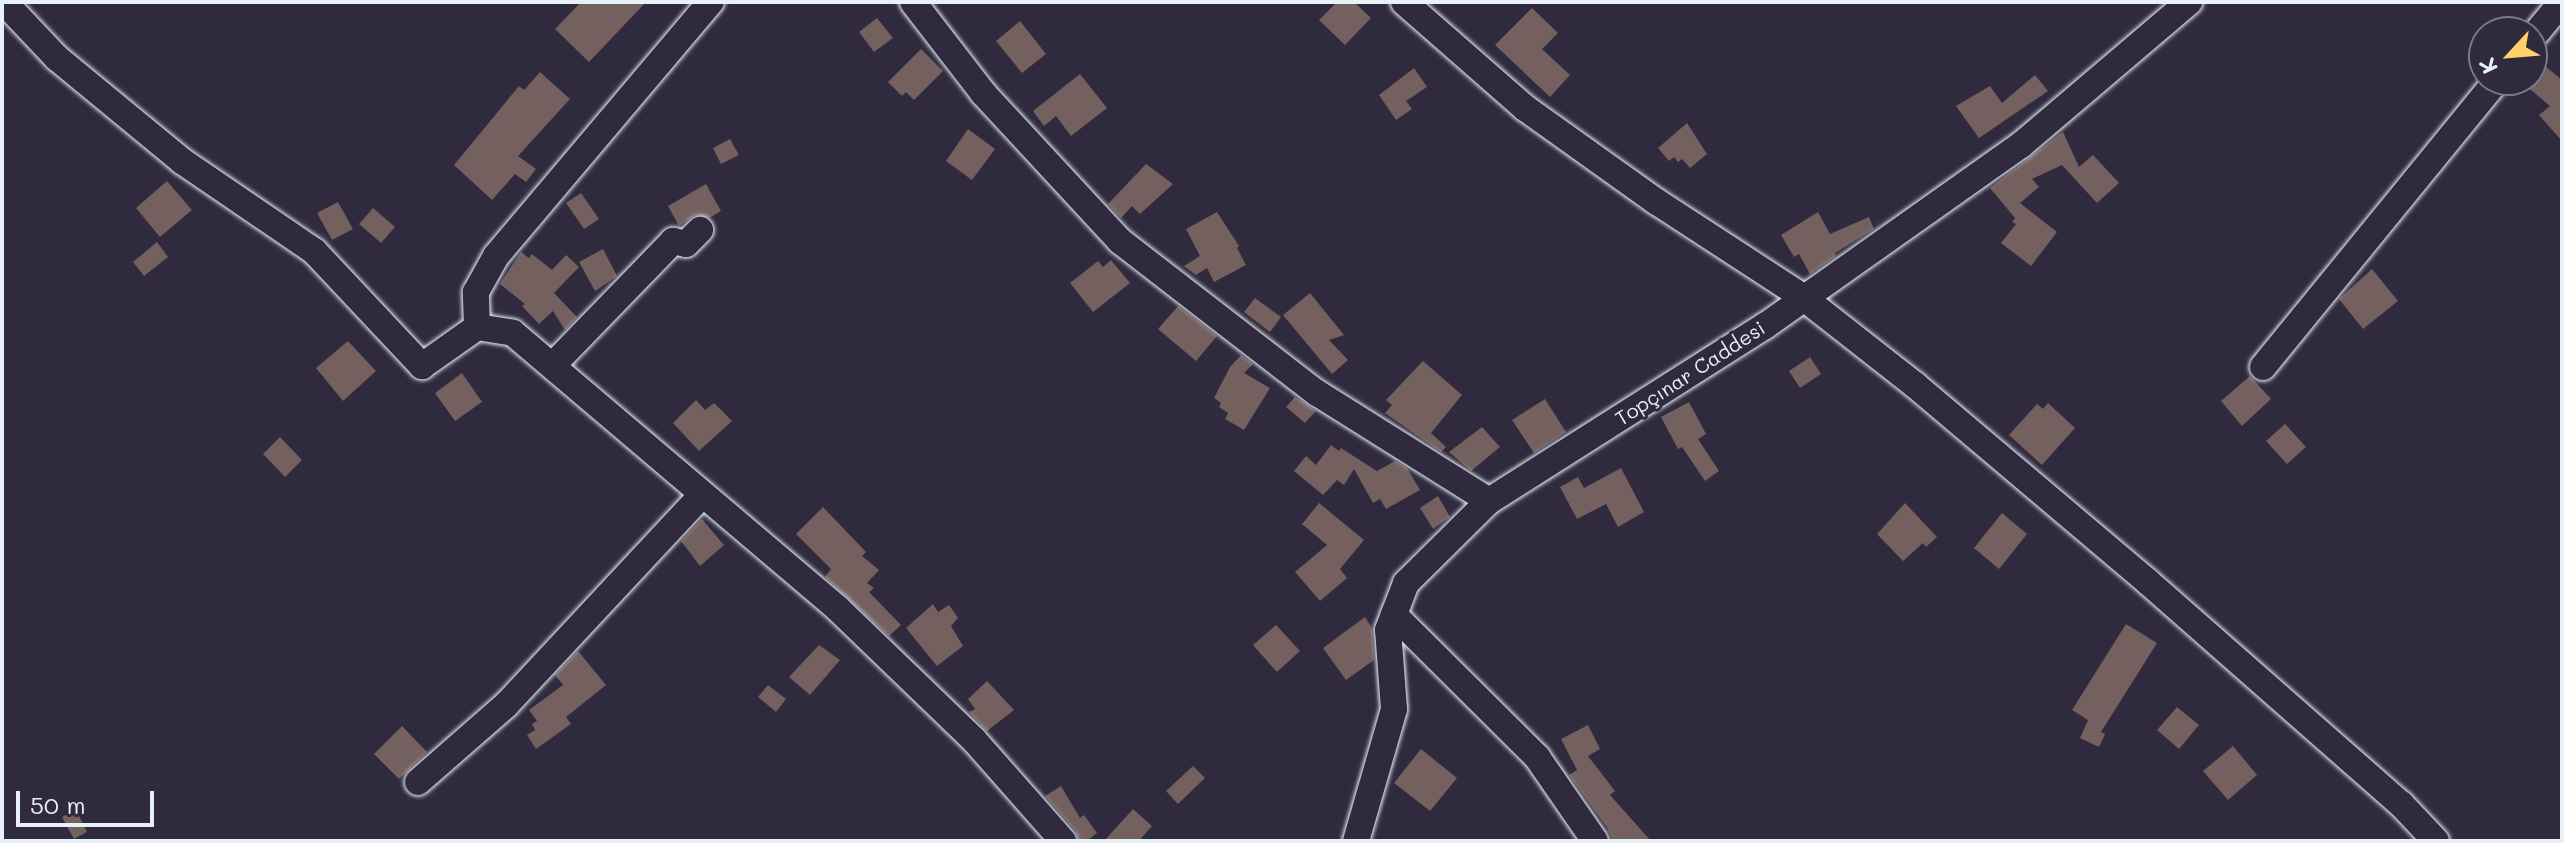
<!DOCTYPE html>
<meta charset="utf-8">
<style>
body{margin:0}
#map{position:relative;width:2564px;height:843px;overflow:hidden;background:#2f2a3d;font-family:Mali,sans-serif}
div>[style]{position:absolute}
.building>*{inset:0;background:#73605f}
.roads{filter:drop-shadow(0 0 2px #e8f1f8) drop-shadow(0 0 2px #e8f1f8)}
.minor>*{height:26px;margin:-13px;padding:0 13px;transform-origin:13px;border-radius:13px;background:#2f2a3d}
span{translate:-50% -50%;white-space:nowrap;text-align:center;line-height:1.15;-webkit-text-stroke:6px #2f2a3d;paint-order:stroke}
.street-label{font-size:20px;color:#e8f1f8}
.frame{position:absolute;inset:0;border:4px solid #e8f1f8;pointer-events:none}
.north{position:absolute;left:2468px;top:16px;width:80px;height:80px;box-sizing:border-box;background:#2f2a3d;border:2px solid #797a88;border-radius:50%;rotate:244deg;font-size:22px;font-weight:700;line-height:32px;text-align:center;color:#e8f1f8}
.north::after{content:'';display:block;margin:auto;width:28px;height:36px;background:#ffd166;clip-path:polygon(50% 0,100% 100%,50% 72%,0 100%)}
.scale{position:absolute;left:16px;top:791px;width:138px;height:36px;box-sizing:border-box;border:4px solid #e8f1f8;border-top:0;padding-left:10px;font-size:24px;line-height:28px;white-space:nowrap;color:#e8f1f8;-webkit-text-stroke:6px #2f2a3d;paint-order:stroke}
</style>
<div id="map">
<div class="building">
<i style="clip-path:polygon(581px 2px,646px 2px,589px 62px,555px 29px)"></i>
<i style="clip-path:polygon(1337px 2px,1354px 2px,1371px 18px,1345px 45px,1319px 20px)"></i>
<i style="clip-path:polygon(1532px 8px,1558px 33px,1542px 49px,1570px 75px,1550px 97px,1495px 45px)"></i>
<i style="clip-path:polygon(877px 18px,893px 38px,874px 52px,859px 32px)"></i>
<i style="clip-path:polygon(1020px 21px,1046px 54px,1022px 73px,996px 41px)"></i>
<i style="clip-path:polygon(921px 49px,943px 71px,914px 100px,906px 92px,902px 96px,888px 82px)"></i>
<i style="clip-path:polygon(2532px 55px,2562px 80px,2562px 141px,2539px 115px,2550px 106px,2519px 80px,2532px 80px)"></i>
<i style="clip-path:polygon(1414px 68px,1427px 87px,1406px 101px,1412px 109px,1396px 120px,1379px 95px)"></i>
<i style="clip-path:polygon(540px 72px,570px 99px,518px 156px,536px 169px,526px 182px,515px 174px,492px 200px,454px 165px,519px 86px,524px 90px)"></i>
<i style="clip-path:polygon(1080px 74px,1107px 108px,1071px 136px,1056px 116px,1044px 126px,1033px 111px)"></i>
<i style="clip-path:polygon(2035px 75px,2048px 91px,1979px 138px,1956px 106px,1990px 86px,2002px 103px)"></i>
<i style="clip-path:polygon(1687px 123px,1707px 154px,1690px 168px,1682px 159px,1678px 162px,1674px 157px,1669px 161px,1658px 148px)"></i>
<i style="clip-path:polygon(968px 129px,995px 149px,972px 180px,946px 161px)"></i>
<i style="clip-path:polygon(2063px 132px,2079px 167px,2093px 155px,2119px 183px,2097px 203px,2062px 165px,2032px 179px,2039px 187px,2020px 203px,2057px 232px,2031px 266px,2001px 243px,2016px 224px,2012px 222px,2015px 218px,1990px 188px)"></i>
<i style="clip-path:polygon(730px 139px,739px 155px,721px 164px,713px 148px)"></i>
<i style="clip-path:polygon(1146px 164px,1173px 184px,1140px 214px,1132px 206px,1121px 218px,1108px 204px)"></i>
<i style="clip-path:polygon(167px 181px,192px 210px,160px 237px,136px 208px)"></i>
<i style="clip-path:polygon(706px 184px,721px 211px,709px 218px,695px 215px,679px 226px,668px 206px)"></i>
<i style="clip-path:polygon(581px 193px,599px 219px,584px 229px,566px 203px)"></i>
<i style="clip-path:polygon(338px 202px,353px 229px,332px 240px,317px 213px)"></i>
<i style="clip-path:polygon(373px 208px,395px 227px,381px 243px,359px 224px)"></i>
<i style="clip-path:polygon(1217px 212px,1239px 246px,1237px 248px,1246px 265px,1214px 282px,1207px 268px,1196px 275px,1184px 266px,1200px 256px,1186px 229px)"></i>
<i style="clip-path:polygon(1818px 212px,1830px 234px,1869px 217px,1874px 229px,1835px 253px,1836px 256px,1810px 274px,1799px 254px,1794px 257px,1781px 235px)"></i>
<i style="clip-path:polygon(157px 242px,168px 257px,144px 276px,133px 262px)"></i>
<i style="clip-path:polygon(603px 249px,617px 276px,595px 291px,579px 262px)"></i>
<i style="clip-path:polygon(521px 252px,529px 258px,532px 254px,552px 270px,566px 255px,579px 267px,554px 293px,577px 317px,565px 330px,553px 311px,539px 324px,522px 306px,525px 304px,500px 284px)"></i>
<i style="clip-path:polygon(1111px 260px,1130px 283px,1093px 312px,1070px 283px,1098px 261px,1103px 267px)"></i>
<i style="clip-path:polygon(2372px 269px,2398px 301px,2363px 329px,2339px 299px)"></i>
<i style="clip-path:polygon(1310px 293px,1344px 335px,1329px 340px,1348px 360px,1332px 374px,1283px 315px)"></i>
<i style="clip-path:polygon(1255px 298px,1281px 317px,1270px 332px,1244px 312px)"></i>
<i style="clip-path:polygon(1178px 306px,1217px 336px,1196px 361px,1158px 329px)"></i>
<i style="clip-path:polygon(348px 341px,376px 371px,343px 401px,316px 368px)"></i>
<i style="clip-path:polygon(1241px 355px,1253px 364px,1244px 373px,1270px 388px,1244px 430px,1225px 419px,1228px 413px,1219px 407px,1221px 403px,1214px 398px,1230px 367px)"></i>
<i style="clip-path:polygon(1810px 357px,1821px 374px,1800px 388px,1789px 371px)"></i>
<i style="clip-path:polygon(1423px 361px,1462px 395px,1431px 433px,1446px 447px,1441px 452px,1385px 413px,1392px 405px,1386px 400px)"></i>
<i style="clip-path:polygon(462px 373px,482px 402px,455px 421px,435px 393px)"></i>
<i style="clip-path:polygon(2250px 376px,2271px 399px,2242px 426px,2221px 401px)"></i>
<i style="clip-path:polygon(1295px 397px,1316px 411px,1305px 423px,1286px 407px)"></i>
<i style="clip-path:polygon(1545px 399px,1566px 432px,1534px 453px,1512px 420px)"></i>
<i style="clip-path:polygon(696px 400px,705px 410px,714px 403px,732px 421px,699px 451px,673px 423px)"></i>
<i style="clip-path:polygon(1689px 402px,1706px 434px,1698px 439px,1719px 471px,1705px 481px,1682px 447px,1678px 449px,1661px 417px)"></i>
<i style="clip-path:polygon(2048px 403px,2075px 428px,2042px 465px,2009px 435px,2037px 404px,2043px 409px)"></i>
<i style="clip-path:polygon(2285px 424px,2306px 447px,2287px 464px,2266px 441px)"></i>
<i style="clip-path:polygon(1482px 427px,1500px 447px,1471px 471px,1449px 452px)"></i>
<i style="clip-path:polygon(280px 437px,302px 460px,285px 477px,263px 454px)"></i>
<i style="clip-path:polygon(1331px 445px,1339px 451px,1341px 448px,1377px 471px,1395px 461px,1407px 468px,1420px 490px,1386px 509px,1380px 499px,1373px 503px,1354px 469px,1344px 485px,1337px 480px,1323px 495px,1294px 471px,1306px 456px,1316px 465px)"></i>
<i style="clip-path:polygon(1621px 468px,1644px 512px,1618px 527px,1606px 504px,1577px 519px,1560px 487px,1578px 477px,1584px 488px)"></i>
<i style="clip-path:polygon(1438px 496px,1450px 517px,1433px 529px,1420px 508px)"></i>
<i style="clip-path:polygon(1319px 503px,1364px 540px,1340px 569px,1347px 578px,1320px 601px,1295px 572px,1327px 545px,1302px 524px)"></i>
<i style="clip-path:polygon(1905px 503px,1937px 537px,1926px 547px,1923px 543px,1903px 561px,1877px 534px)"></i>
<i style="clip-path:polygon(823px 507px,866px 552px,862px 556px,879px 570px,867px 583px,874px 588px,869px 592px,901px 625px,889px 636px,825px 577px,831px 569px,796px 534px)"></i>
<i style="clip-path:polygon(2002px 513px,2027px 534px,1999px 569px,1974px 548px)"></i>
<i style="clip-path:polygon(702px 519px,724px 545px,700px 566px,681px 541px)"></i>
<i style="clip-path:polygon(933px 604px,938px 612px,949px 605px,958px 618px,951px 626px,963px 646px,937px 666px,906px 628px)"></i>
<i style="clip-path:polygon(1365px 617px,1372px 628px,1374px 660px,1346px 680px,1323px 648px)"></i>
<i style="clip-path:polygon(2126px 624px,2157px 643px,2101px 732px,2105px 734px,2099px 747px,2080px 738px,2088px 720px,2072px 710px)"></i>
<i style="clip-path:polygon(1276px 625px,1300px 651px,1277px 672px,1253px 645px)"></i>
<i style="clip-path:polygon(819px 645px,840px 660px,810px 695px,789px 677px)"></i>
<i style="clip-path:polygon(578px 651px,606px 685px,566px 717px,571px 724px,536px 749px,527px 735px,535px 730px,532px 724px,537px 721px,529px 710px,563px 685px,555px 675px)"></i>
<i style="clip-path:polygon(987px 681px,1014px 710px,987px 731px,969px 712px,975px 709px,968px 699px)"></i>
<i style="clip-path:polygon(768px 685px,786px 699px,776px 712px,758px 697px)"></i>
<i style="clip-path:polygon(2177px 707px,2199px 725px,2179px 749px,2157px 730px)"></i>
<i style="clip-path:polygon(1588px 725px,1600px 749px,1588px 756px,1615px 791px,1610px 795px,1651px 841px,1613px 841px,1607px 827px,1569px 775px,1577px 770px,1561px 739px)"></i>
<i style="clip-path:polygon(402px 726px,427px 752px,399px 779px,374px 754px)"></i>
<i style="clip-path:polygon(2233px 746px,2257px 775px,2228px 800px,2203px 771px)"></i>
<i style="clip-path:polygon(1421px 749px,1457px 778px,1430px 811px,1394px 783px)"></i>
<i style="clip-path:polygon(1193px 766px,1205px 778px,1178px 804px,1166px 791px)"></i>
<i style="clip-path:polygon(1061px 786px,1080px 818px,1084px 815px,1097px 833px,1087px 841px,1079px 841px,1075px 830px,1045px 796px)"></i>
<i style="clip-path:polygon(1133px 809px,1152px 826px,1139px 841px,1104px 841px)"></i>
<i style="clip-path:polygon(76px 810px,87px 832px,74px 839px,62px 817px)"></i>
</div>
<div class="roads">
<div class="minor">
<i style="left:4px;top:2px;width:77px;rotate:46.6deg"></i>
<i style="left:57px;top:58px;width:162px;rotate:39.5deg"></i>
<i style="left:182px;top:161px;width:160px;rotate:34.3deg"></i>
<i style="left:314px;top:251px;width:158px;rotate:46.8deg"></i>
<i style="left:422px;top:366px;width:67px;rotate:-35.3deg"></i>
<i style="left:477px;top:327px;width:36px;rotate:9deg"></i>
<i style="left:513px;top:333px;width:425px;rotate:40.3deg"></i>
<i style="left:837px;top:608px;width:190px;rotate:43.9deg"></i>
<i style="left:974px;top:740px;width:135px;rotate:48.6deg"></i>
<i style="left:913px;top:2px;width:115px;rotate:52.4deg"></i>
<i style="left:983px;top:93px;width:202px;rotate:47.2deg"></i>
<i style="left:1120px;top:241px;width:249px;rotate:37.7deg"></i>
<i style="left:1317px;top:393px;width:203px;rotate:32.1deg"></i>
<i style="left:1404px;top:2px;width:161px;rotate:41.2deg"></i>
<i style="left:1525px;top:108px;width:162px;rotate:35.5deg"></i>
<i style="left:1657px;top:202px;width:176px;rotate:33.1deg"></i>
<i style="left:1804px;top:298px;width:141px;rotate:38.1deg"></i>
<i style="left:1915px;top:385px;width:304px;rotate:40.2deg"></i>
<i style="left:2147px;top:581px;width:338px;rotate:41.3deg"></i>
<i style="left:2401px;top:804px;width:51px;rotate:46.6deg"></i>
<i style="left:2532px;top:38px;width:47px;rotate:-50.2deg"></i>
<i style="left:477px;top:327px;width:35px;rotate:-92deg"></i>
<i style="left:476px;top:292px;width:41px;rotate:-60.9deg"></i>
<i style="left:496px;top:256px;width:333px;rotate:-49.8deg"></i>
<i style="left:553px;top:365px;width:173px;rotate:-45.9deg"></i>
<i style="left:673px;top:241px;width:13px;rotate:13deg"></i>
<i style="left:686px;top:244px;width:20px;rotate:-45deg"></i>
<i style="left:2263px;top:367px;width:370px;rotate:-50.8deg"></i>
<i style="left:1394px;top:615px;width:202px;rotate:44.8deg"></i>
<i style="left:1537px;top:757px;width:102px;rotate:55.4deg"></i>
<i style="left:418px;top:782px;width:117px;rotate:-41.2deg"></i>
<i style="left:506px;top:705px;width:286px;rotate:-47deg"></i>
<i style="left:1356px;top:841px;width:137px;rotate:-73.9deg"></i>
<i style="left:1394px;top:709px;width:79px;rotate:-94.3deg"></i>
<i style="left:1388px;top:630px;width:50px;rotate:-69deg"></i>
<i style="left:1406px;top:583px;width:117px;rotate:-44.7deg"></i>
<i style="left:1489px;top:501px;width:327px;rotate:-32.4deg"></i>
<i style="left:1765px;top:326px;width:314px;rotate:-35.3deg"></i>
<i style="left:2021px;top:145px;width:221px;rotate:-40.4deg"></i>
</div>
</div>
<div class="street-label">
<span style="left:1690px;top:373px;rotate:-33deg">Topçınar Caddesi</span>
</div>
<div class="frame"></div>
<div class="north">K</div>
<div class="scale">50 m</div>
</div>
